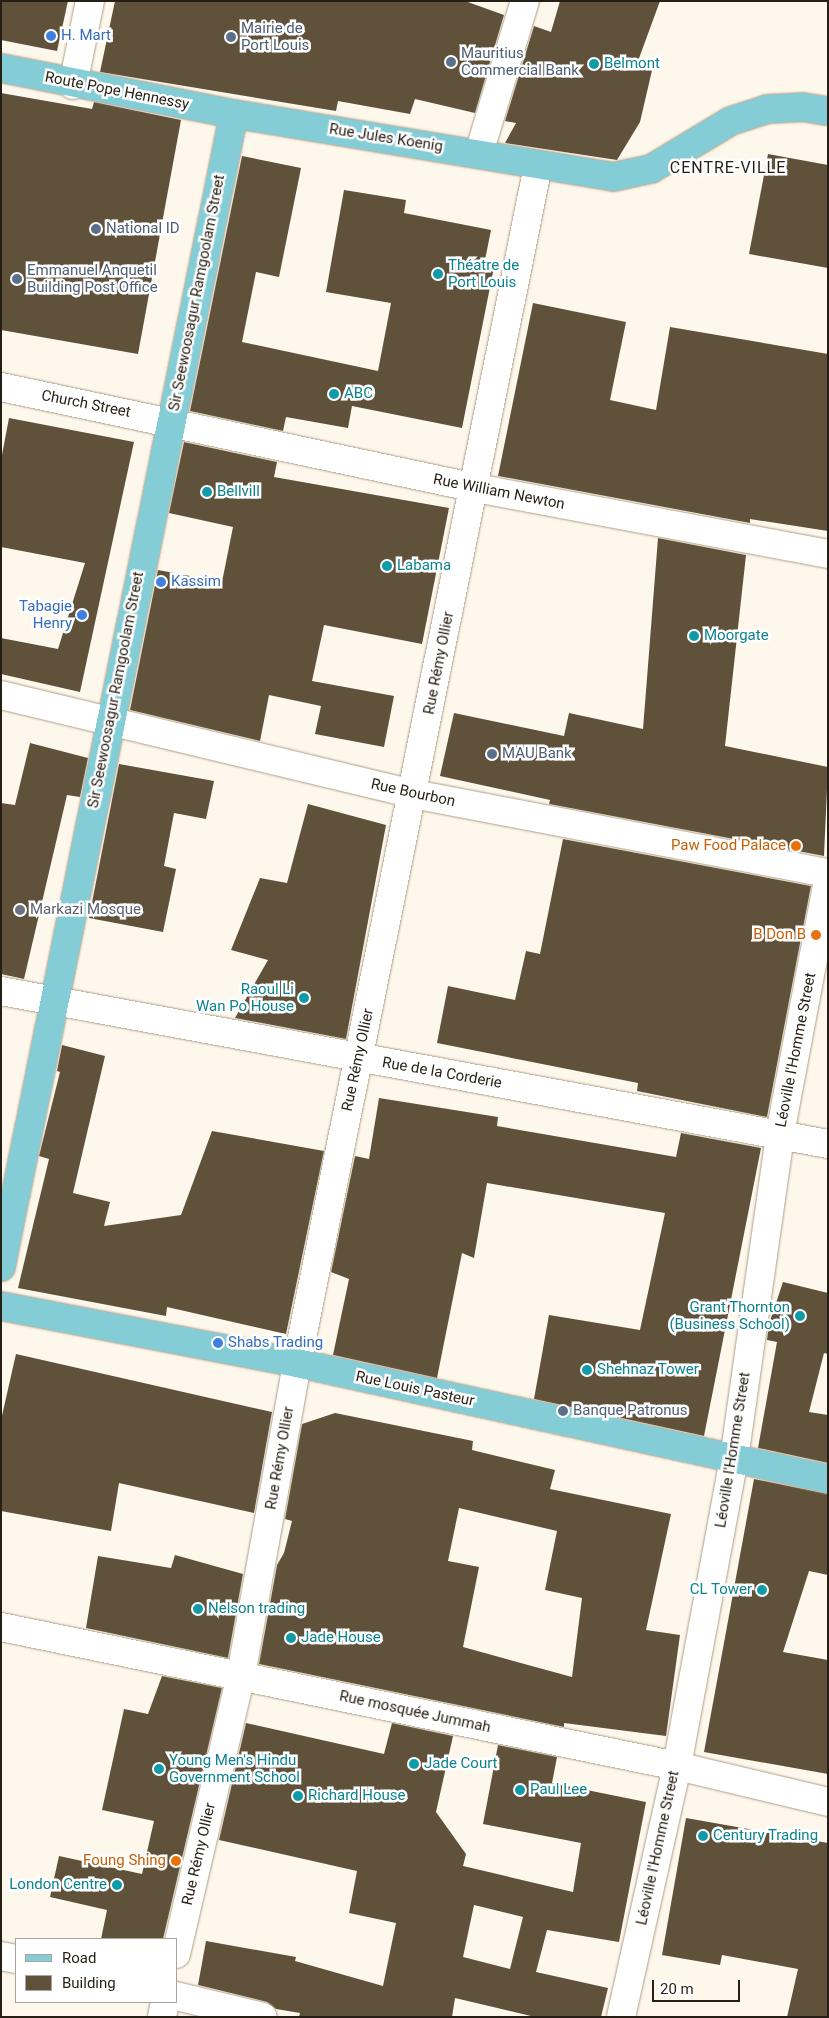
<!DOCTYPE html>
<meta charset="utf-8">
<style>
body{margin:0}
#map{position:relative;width:829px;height:2018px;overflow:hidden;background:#fef7ec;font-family:Roboto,sans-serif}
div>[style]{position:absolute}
.building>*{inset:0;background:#60513a}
.roads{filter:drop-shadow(0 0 1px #ae9e84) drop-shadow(0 0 1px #ae9e84)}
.minor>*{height:28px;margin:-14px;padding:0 14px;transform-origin:14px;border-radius:14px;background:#fff}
.major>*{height:28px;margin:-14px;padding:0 14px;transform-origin:14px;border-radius:14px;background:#84cdd6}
.dots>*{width:14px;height:14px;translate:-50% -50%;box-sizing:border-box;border:2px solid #fff;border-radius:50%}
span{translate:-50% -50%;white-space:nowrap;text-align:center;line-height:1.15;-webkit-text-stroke:5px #fff;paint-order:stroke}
.service-label{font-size:15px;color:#4e5e75}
.left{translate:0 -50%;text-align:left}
.shop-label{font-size:15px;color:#366cbe}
.right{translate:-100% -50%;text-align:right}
.culture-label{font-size:15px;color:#0d838f}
.street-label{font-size:15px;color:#251f15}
.food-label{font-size:15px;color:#c56008}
.worship-label{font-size:15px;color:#5b616d}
.neighbourhood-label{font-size:16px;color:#251f15;letter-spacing:1px}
.frame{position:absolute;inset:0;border:2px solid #251f15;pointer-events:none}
.legend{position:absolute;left:15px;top:1938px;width:162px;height:65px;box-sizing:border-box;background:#fff;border:1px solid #a8a5a1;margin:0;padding:6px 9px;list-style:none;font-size:15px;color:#251f15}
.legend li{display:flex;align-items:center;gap:10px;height:25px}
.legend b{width:25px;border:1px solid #a8a5a1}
.scale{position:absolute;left:652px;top:1980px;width:88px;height:22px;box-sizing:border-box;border:2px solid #251f15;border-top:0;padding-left:6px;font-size:15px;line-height:18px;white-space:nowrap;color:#251f15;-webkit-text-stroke:4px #fff;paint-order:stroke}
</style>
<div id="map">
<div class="building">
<i style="clip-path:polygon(1px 1px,68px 1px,57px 51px,1px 40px)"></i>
<i style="clip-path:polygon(115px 1px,465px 1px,504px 15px,475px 113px,415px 99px,410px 114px,338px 101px,336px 111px,100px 72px)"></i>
<i style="clip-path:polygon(560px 1px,660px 1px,638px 61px,653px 66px,640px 122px,617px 160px,505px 143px,516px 123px,505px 121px,534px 26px,551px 32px)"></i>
<i style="clip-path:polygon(1px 93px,92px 109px,94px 102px,181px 120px,138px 354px,1px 330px)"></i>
<i style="clip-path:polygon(768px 154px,828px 165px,828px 268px,749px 254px)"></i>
<i style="clip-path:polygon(242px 156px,301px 168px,279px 277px,256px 272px,242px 342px,378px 371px,391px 303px,326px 292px,344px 190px,406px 200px,404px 213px,491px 230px,485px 260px,495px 262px,462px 428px,352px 406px,348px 428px,286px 417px,283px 431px,190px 411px)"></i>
<i style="clip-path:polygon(533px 303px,626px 322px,610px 400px,656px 410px,670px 327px,828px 354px,828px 531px,750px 519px,750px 523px,498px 476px)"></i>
<i style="clip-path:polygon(9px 418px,134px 442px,80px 692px,1px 674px,1px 638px,58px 649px,85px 563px,1px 547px,1px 460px)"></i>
<i style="clip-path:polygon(184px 442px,277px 462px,274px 477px,449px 508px,422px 644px,324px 625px,312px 681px,394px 696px,384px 747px,315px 734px,321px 706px,269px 695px,260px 741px,130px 710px,158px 570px,222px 582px,233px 527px,169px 513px)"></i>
<i style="clip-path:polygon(658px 538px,746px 555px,725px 746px,828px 767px,824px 856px,549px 804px,550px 800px,440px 776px,454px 713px,564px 736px,569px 713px,643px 729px)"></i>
<i style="clip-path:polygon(30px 743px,88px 758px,80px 797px,67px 795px,24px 979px,1px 974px,1px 803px,15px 805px)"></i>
<i style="clip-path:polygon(119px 764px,214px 781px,206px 819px,174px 813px,164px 866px,176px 869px,163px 932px,89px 918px)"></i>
<i style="clip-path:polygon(308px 804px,386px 825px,346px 1039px,235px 1018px,268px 960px,231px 950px,260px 878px,287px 883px)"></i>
<i style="clip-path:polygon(563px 839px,811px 886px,767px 1117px,637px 1091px,638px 1083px,437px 1043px,448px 986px,515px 1000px,526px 951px,540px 954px)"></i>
<i style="clip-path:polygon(62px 1045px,105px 1056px,73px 1193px,110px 1202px,104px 1226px,181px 1215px,212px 1131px,324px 1151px,286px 1334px,167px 1307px,166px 1316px,18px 1288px,49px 1159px,39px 1156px,60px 1072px,57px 1071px)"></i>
<i style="clip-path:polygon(379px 1098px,498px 1117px,497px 1126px,676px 1157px,681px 1133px,761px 1148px,704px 1436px,534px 1399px,549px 1315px,640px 1330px,665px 1213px,487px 1183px,474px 1258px,462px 1253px,437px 1378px,333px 1355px,349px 1279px,331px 1272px,355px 1156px,369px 1159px)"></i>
<i style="clip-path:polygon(783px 1282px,828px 1293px,828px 1354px,824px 1353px,809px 1412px,828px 1415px,828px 1463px,758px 1448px,777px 1342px,767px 1340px,769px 1324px)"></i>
<i style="clip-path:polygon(16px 1354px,272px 1412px,254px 1513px,119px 1483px,111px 1531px,1px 1511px,1px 1420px)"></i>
<i style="clip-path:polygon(evenodd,335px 1413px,473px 1441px,472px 1450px,555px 1470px,550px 1489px,671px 1514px,646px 1630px,680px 1635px,666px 1736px,564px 1723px,564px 1727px,259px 1664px,277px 1565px,284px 1553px,292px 1521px,285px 1519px,302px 1424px,335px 1413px,459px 1508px,557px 1531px,545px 1590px,582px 1598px,572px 1677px,463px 1647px,479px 1567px,448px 1561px,459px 1508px)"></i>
<i style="clip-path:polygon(754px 1479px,828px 1494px,828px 1575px,809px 1571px,783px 1652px,828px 1660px,828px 1774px,704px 1752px)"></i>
<i style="clip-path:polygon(175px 1555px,243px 1574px,228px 1658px,86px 1628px,98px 1556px,171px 1568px)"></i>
<i style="clip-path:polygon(162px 1676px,222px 1688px,163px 1939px,101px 1939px,107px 1910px,50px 1897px,59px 1856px,142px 1874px,154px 1821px,102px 1810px,124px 1709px,148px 1714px)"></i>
<i style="clip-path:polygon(evenodd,246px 1723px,384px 1754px,392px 1723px,453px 1736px,436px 1812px,466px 1854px,463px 1866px,573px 1892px,581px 1843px,483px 1824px,498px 1745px,557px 1757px,552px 1783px,646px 1802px,619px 1942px,547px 1930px,536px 1972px,608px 1988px,601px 2017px,535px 2017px,455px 1998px,452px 2017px,299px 2017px,300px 2013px,276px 2009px,267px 2002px,198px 1985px,206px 1941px,296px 1957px,295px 1961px,383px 1986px,396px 1923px,349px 1913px,357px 1871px,219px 1840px,246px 1723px,474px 1905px,523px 1917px,510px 1969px,463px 1957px,474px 1905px)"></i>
<i style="clip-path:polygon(686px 1818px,828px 1843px,828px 2017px,787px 2017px,798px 1969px,722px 1955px,720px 1965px,662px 1955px)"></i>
</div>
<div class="roads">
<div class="minor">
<i style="left:73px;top:85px;width:86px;rotate:-78.6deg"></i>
<i style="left:479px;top:153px;width:159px;rotate:-73.2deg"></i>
<i style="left:1px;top:387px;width:486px;rotate:12deg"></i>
<i style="left:476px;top:488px;width:358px;rotate:10.6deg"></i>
<i style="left:1px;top:695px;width:424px;rotate:13.5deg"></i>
<i style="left:413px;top:794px;width:422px;rotate:10.8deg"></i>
<i style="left:1px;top:991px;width:841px;rotate:10.48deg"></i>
<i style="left:1px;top:1627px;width:690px;rotate:11.62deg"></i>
<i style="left:677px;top:1766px;width:155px;rotate:13.4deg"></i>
<i style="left:176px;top:1954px;width:286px;rotate:-76.9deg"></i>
<i style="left:241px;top:1675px;width:317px;rotate:-79.8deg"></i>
<i style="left:297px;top:1363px;width:1221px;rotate:-78.62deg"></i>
<i style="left:1px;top:1956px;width:15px;rotate:11deg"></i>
<i style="left:176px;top:1996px;width:89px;rotate:13.6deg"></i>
<i style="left:162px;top:2017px;width:15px;rotate:-79deg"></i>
<i style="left:621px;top:2017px;width:257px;rotate:-77.4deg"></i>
<i style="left:677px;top:1766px;width:312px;rotate:-79.5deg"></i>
<i style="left:734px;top:1459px;width:328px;rotate:-81.9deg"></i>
<i style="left:780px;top:1134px;width:258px;rotate:-79.3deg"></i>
</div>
<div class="major">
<i style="left:1px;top:68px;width:237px;rotate:11.2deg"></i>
<i style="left:234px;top:114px;width:384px;rotate:9.4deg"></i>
<i style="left:613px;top:177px;width:39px;rotate:-12deg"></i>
<i style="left:651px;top:169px;width:93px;rotate:-31deg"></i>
<i style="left:731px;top:121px;width:38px;rotate:-18deg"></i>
<i style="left:767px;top:109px;width:35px;rotate:-3deg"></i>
<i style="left:802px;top:107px;width:26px;rotate:9deg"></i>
<i style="left:1px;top:1267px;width:1176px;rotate:-78.58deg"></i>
<i style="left:1px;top:1306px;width:301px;rotate:10.9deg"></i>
<i style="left:297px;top:1363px;width:544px;rotate:12.32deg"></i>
</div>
</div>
<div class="dots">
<i style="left:51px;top:36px;background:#3f7fe0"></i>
<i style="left:231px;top:37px;background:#5c6f8a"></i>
<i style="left:451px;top:62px;background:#5c6f8a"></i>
<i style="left:594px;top:64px;background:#0f9aa8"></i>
<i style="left:96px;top:229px;background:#5c6f8a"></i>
<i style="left:438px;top:274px;background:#0f9aa8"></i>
<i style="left:17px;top:279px;background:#5c6f8a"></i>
<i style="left:334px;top:394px;background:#0f9aa8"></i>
<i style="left:207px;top:492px;background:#0f9aa8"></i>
<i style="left:387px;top:566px;background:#0f9aa8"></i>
<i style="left:161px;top:582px;background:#3f7fe0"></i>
<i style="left:82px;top:615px;background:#3f7fe0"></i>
<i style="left:694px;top:636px;background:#0f9aa8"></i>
<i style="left:492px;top:754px;background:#5c6f8a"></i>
<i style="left:796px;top:846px;background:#e8710a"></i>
<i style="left:20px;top:910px;background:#6b7280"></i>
<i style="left:816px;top:935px;background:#e8710a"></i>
<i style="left:304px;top:998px;background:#0f9aa8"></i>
<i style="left:800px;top:1316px;background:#0f9aa8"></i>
<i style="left:218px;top:1343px;background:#3f7fe0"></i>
<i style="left:587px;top:1370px;background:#0f9aa8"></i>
<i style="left:563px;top:1411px;background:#5c6f8a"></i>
<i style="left:762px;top:1590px;background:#0f9aa8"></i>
<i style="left:198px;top:1609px;background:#0f9aa8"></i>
<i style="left:291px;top:1638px;background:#0f9aa8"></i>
<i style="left:414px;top:1764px;background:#0f9aa8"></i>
<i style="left:159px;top:1769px;background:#0f9aa8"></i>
<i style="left:520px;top:1790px;background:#0f9aa8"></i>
<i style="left:298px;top:1796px;background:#0f9aa8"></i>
<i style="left:703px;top:1836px;background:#0f9aa8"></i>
<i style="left:176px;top:1861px;background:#e8710a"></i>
<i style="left:117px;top:1885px;background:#0f9aa8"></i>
</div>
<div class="service-label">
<span class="left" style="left:241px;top:37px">Mairie de<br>Port Louis</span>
<span class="left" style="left:461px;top:62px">Mauritius<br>Commercial Bank</span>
<span class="left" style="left:106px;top:229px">National ID</span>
<span class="left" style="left:27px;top:279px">Emmanuel Anquetil<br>Building Post Office</span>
<span class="left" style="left:502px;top:754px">MAU Bank</span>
<span class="left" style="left:573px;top:1411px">Banque Patronus</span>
</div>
<div class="shop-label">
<span class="left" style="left:61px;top:36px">H. Mart</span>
<span class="left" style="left:171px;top:582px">Kassim</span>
<span class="right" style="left:72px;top:615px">Tabagie<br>Henry</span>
<span class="left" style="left:228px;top:1343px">Shabs Trading</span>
</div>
<div class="culture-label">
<span class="left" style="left:604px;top:64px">Belmont</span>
<span class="left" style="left:448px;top:274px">Théatre de<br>Port Louis</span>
<span class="left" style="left:344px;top:394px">ABC</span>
<span class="left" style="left:217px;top:492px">Bellvill</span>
<span class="left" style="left:397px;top:566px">Labama</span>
<span class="left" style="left:704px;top:636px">Moorgate</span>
<span class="right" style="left:294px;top:998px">Raoul Li<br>Wan Po House</span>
<span class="right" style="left:790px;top:1316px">Grant Thornton<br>(Business School)</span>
<span class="left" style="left:597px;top:1370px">Shehnaz Tower</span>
<span class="right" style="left:752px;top:1590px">CL Tower</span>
<span class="left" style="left:208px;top:1609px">Nelson trading</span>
<span class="left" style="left:301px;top:1638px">Jade House</span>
<span class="left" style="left:169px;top:1769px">Young Men's Hindu<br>Government School</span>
<span class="left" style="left:424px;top:1764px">Jade Court</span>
<span class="left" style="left:530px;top:1790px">Paul Lee</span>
<span class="left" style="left:308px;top:1796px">Richard House</span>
<span class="left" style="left:713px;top:1836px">Century Trading</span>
<span class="right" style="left:107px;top:1885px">London Centre</span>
</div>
<div class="street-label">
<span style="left:117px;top:91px;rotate:11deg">Route Pope Hennessy</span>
<span style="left:386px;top:138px;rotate:9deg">Rue Jules Koenig</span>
<span style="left:197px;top:293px;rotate:-79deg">Sir Seewoosagur Ramgoolam Street</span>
<span style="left:86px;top:404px;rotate:11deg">Church Street</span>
<span style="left:499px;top:492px;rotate:11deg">Rue William Newton</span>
<span style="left:439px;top:663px;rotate:-79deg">Rue Rémy Ollier</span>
<span style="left:116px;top:690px;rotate:-79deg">Sir Seewoosagur Ramgoolam Street</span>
<span style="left:413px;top:793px;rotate:12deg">Rue Bourbon</span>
<span style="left:796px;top:1050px;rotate:-79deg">Léoville l'Homme Street</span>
<span style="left:358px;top:1060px;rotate:-78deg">Rue Rémy Ollier</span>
<span style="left:442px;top:1073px;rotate:10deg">Rue de la Corderie</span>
<span style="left:415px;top:1389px;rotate:12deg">Rue Louis Pasteur</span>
<span style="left:733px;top:1450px;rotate:-81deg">Léoville l'Homme Street</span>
<span style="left:280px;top:1458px;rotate:-80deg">Rue Rémy Ollier</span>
<span style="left:415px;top:1712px;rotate:12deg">Rue mosquée Jummah</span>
<span style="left:658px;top:1848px;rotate:-78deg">Léoville l'Homme Street</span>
<span style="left:199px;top:1854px;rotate:-77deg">Rue Rémy Ollier</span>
</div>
<div class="food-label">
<span class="right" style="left:786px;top:846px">Paw Food Palace</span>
<span class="right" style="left:806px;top:935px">B Don B</span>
<span class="right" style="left:166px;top:1861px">Foung Shing</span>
</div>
<div class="worship-label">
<span class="left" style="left:30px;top:910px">Markazi Mosque</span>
</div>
<div class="neighbourhood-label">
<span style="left:728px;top:168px">CENTRE-VILLE</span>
</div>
<div class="frame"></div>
<ul class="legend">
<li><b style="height:6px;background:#84cdd6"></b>Road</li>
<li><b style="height:14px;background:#60513a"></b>Building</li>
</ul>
<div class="scale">20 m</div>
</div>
